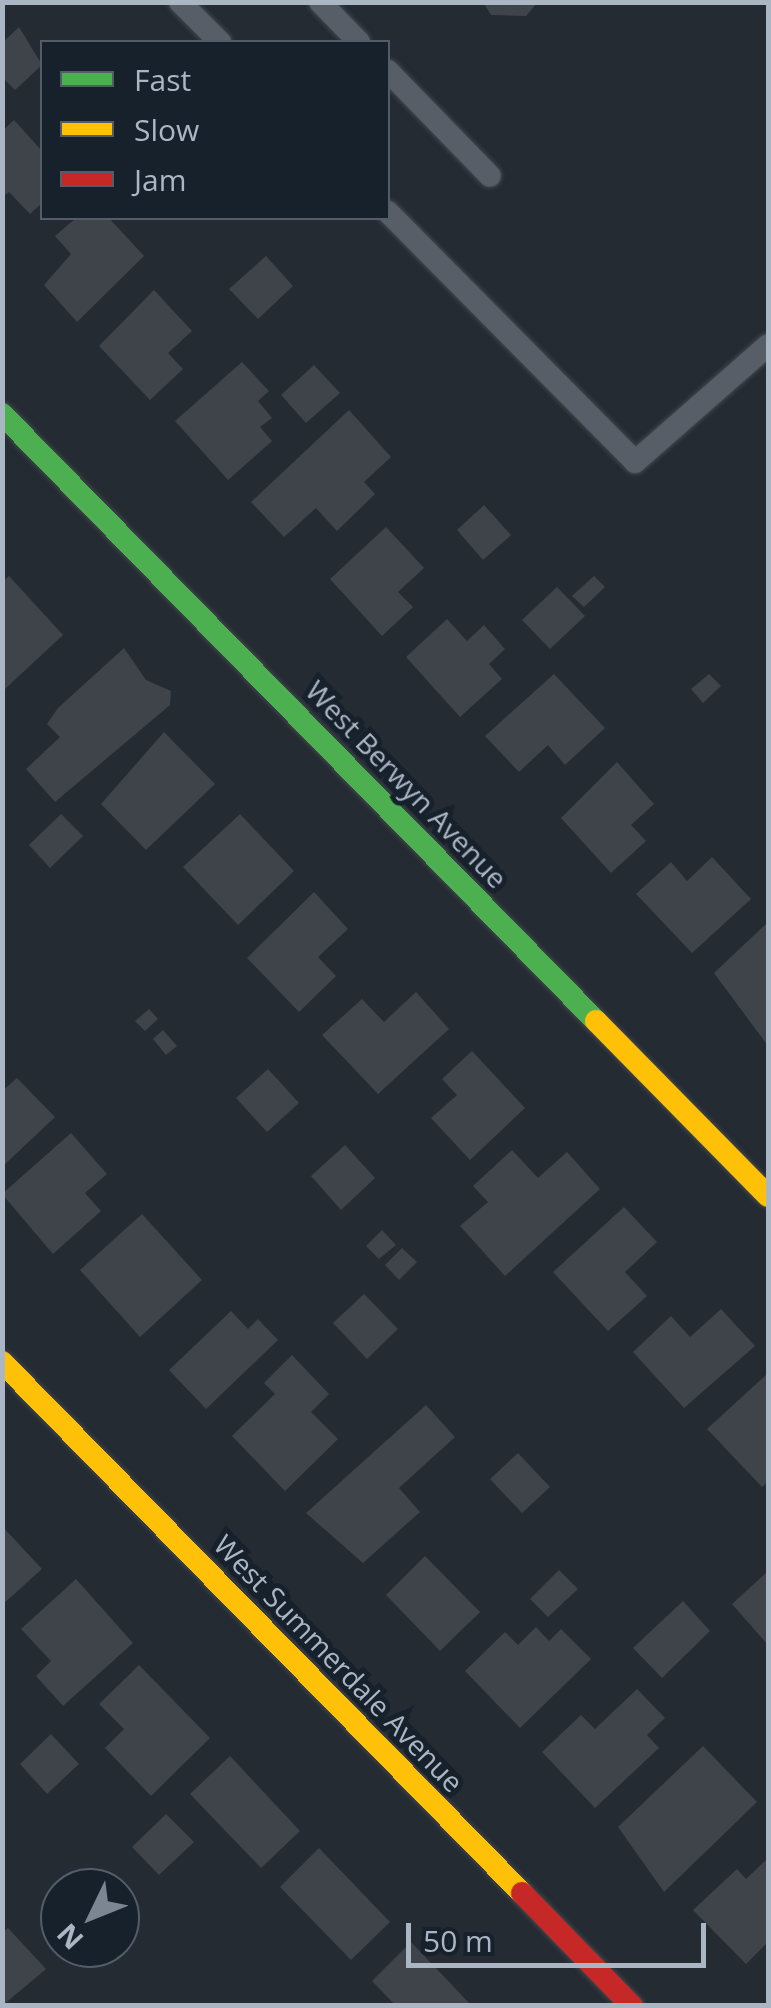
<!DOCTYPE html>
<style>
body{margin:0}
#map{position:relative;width:771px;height:2008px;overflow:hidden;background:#242b32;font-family:"Open Sans",sans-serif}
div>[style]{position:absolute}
.building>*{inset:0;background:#3e444a}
.roads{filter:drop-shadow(0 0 2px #42474d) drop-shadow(0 0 2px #42474d)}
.lane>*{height:22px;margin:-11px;padding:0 11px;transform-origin:11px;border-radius:11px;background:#585e67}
.fast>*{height:22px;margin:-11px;padding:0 11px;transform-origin:11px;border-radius:11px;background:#4caf50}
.slow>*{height:22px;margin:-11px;padding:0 11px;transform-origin:11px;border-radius:11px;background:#ffc107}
.jam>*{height:22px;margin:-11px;padding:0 11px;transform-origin:11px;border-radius:11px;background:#c62828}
span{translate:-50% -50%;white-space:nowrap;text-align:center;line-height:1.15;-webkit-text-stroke:10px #17212c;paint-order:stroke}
.street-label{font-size:28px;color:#abb6c5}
.frame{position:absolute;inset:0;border:5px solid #abb6c5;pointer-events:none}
.legend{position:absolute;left:40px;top:40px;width:350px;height:180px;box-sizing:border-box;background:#17212c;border:2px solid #525d69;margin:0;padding:12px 18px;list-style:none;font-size:30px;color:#abb6c5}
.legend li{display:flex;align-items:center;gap:20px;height:50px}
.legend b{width:50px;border:2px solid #525d69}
.north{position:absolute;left:40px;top:1868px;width:100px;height:100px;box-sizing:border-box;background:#17212c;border:2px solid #525d69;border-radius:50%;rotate:227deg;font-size:28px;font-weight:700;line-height:40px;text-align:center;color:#abb6c5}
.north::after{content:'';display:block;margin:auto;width:35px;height:45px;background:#7c8592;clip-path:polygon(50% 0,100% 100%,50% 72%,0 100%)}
.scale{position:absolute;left:406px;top:1923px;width:300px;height:45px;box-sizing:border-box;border:5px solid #abb6c5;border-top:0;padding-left:12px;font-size:30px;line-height:35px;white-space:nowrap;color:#abb6c5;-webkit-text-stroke:8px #17212c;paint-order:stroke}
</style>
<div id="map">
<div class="building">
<i style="clip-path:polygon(483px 2px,538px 2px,526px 16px,491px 15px)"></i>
<i style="clip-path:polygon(19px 27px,42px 65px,15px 90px,2px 77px,2px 43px)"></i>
<i style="clip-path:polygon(14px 120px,42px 151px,42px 203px,30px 214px,9px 192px,2px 197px,2px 131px)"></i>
<i style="clip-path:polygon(76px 218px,109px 218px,144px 256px,77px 322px,44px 285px,71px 254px,55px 236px)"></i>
<i style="clip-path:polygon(266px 256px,293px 286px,258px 319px,229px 289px)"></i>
<i style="clip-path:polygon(154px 290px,192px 331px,168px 353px,183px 369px,150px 400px,99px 346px)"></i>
<i style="clip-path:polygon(242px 362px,269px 391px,258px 401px,272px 418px,260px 427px,272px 441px,228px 480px,175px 421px)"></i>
<i style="clip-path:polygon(314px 365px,340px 393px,306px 423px,281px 395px)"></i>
<i style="clip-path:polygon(349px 410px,391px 457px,364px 482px,375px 494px,337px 531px,316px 508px,284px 537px,251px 502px)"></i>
<i style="clip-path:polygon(484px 505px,511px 535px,483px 560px,457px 530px)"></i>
<i style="clip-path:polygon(386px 527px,424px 568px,398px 592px,413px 607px,382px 636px,330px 579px)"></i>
<i style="clip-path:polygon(9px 576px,63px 635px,5px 689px,2px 582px)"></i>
<i style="clip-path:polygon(594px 576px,605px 587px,584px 607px,572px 596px)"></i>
<i style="clip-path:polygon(557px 587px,585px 616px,550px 649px,522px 620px)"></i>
<i style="clip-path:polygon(447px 619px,467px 641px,484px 625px,505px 649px,489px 664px,502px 679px,460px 717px,406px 657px)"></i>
<i style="clip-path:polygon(124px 648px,146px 680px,171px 691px,170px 705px,55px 802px,26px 769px,60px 737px,47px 724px,58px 708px)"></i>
<i style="clip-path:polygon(554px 674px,605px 728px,565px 765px,548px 745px,519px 772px,485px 736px)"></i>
<i style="clip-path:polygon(709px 674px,721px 686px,703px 703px,691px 689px)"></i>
<i style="clip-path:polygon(164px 732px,215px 784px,146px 850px,101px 804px)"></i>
<i style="clip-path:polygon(617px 762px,654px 804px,631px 825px,646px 841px,611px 873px,561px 818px)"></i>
<i style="clip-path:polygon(61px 814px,83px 836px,50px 868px,29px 845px)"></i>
<i style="clip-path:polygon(240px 814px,294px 871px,238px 925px,183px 867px)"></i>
<i style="clip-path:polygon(712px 857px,751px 899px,692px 953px,636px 894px,671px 862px,687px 881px)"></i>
<i style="clip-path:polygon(314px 892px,348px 929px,318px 957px,336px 976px,299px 1012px,247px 958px)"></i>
<i style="clip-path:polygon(768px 922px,768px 1046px,714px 973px)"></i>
<i style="clip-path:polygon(416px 992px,449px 1029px,378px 1094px,322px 1035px,362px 999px,384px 1022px)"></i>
<i style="clip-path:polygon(149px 1009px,158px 1019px,145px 1031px,135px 1021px)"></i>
<i style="clip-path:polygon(163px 1030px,177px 1046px,166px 1055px,153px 1039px)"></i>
<i style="clip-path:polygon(472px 1051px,525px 1108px,470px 1160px,431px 1118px,457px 1095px,442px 1079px)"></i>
<i style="clip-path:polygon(268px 1069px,299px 1103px,267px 1132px,236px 1098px)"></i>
<i style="clip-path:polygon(17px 1078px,55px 1117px,2px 1167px,2px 1091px)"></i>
<i style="clip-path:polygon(71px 1133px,107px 1174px,85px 1193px,101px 1211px,53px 1254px,2px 1194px)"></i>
<i style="clip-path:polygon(345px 1145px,375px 1178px,341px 1210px,311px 1176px)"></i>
<i style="clip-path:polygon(512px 1150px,538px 1178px,567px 1152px,600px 1189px,505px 1276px,460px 1226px,488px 1202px,473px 1186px)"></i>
<i style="clip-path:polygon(624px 1207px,657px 1242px,625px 1272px,647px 1296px,608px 1331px,553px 1272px)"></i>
<i style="clip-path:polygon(142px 1214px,202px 1280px,140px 1337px,80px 1270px)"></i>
<i style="clip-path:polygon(382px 1230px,396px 1245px,379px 1259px,366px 1246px)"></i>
<i style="clip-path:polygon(402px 1248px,417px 1262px,399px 1280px,385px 1265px)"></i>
<i style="clip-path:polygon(364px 1294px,398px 1329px,367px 1359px,333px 1323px)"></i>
<i style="clip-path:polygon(721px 1309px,755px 1346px,684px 1408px,633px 1352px,671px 1316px,690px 1337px)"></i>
<i style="clip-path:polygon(231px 1311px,248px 1329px,258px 1319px,278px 1340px,206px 1409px,169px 1370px)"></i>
<i style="clip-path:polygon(292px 1355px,329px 1394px,311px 1412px,338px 1439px,285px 1491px,232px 1436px,275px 1394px,264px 1383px)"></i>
<i style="clip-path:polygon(768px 1373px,768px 1482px,762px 1487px,707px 1429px)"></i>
<i style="clip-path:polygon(426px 1405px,455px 1437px,399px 1488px,420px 1512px,363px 1563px,306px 1513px)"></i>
<i style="clip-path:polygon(518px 1453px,550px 1487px,522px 1513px,490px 1479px)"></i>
<i style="clip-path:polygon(2px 1526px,42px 1569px,2px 1605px)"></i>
<i style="clip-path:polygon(425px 1556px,480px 1612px,440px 1651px,386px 1595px)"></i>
<i style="clip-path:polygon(559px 1570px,578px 1589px,548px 1617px,530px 1599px)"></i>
<i style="clip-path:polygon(768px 1571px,768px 1645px,732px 1604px)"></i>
<i style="clip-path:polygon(76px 1579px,133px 1643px,63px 1706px,36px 1676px,51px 1661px,21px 1629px)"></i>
<i style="clip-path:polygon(683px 1601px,710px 1631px,662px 1678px,633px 1648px)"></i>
<i style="clip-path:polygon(536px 1627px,549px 1641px,561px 1629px,591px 1659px,520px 1728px,465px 1671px,505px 1632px,518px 1645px)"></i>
<i style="clip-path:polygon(139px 1665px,210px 1738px,151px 1796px,105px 1748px,124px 1729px,99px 1704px)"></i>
<i style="clip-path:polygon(637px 1689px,665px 1718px,647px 1735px,659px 1748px,595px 1808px,542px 1752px,581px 1715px,595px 1729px)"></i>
<i style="clip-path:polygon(51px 1734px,79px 1764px,47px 1794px,20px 1764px)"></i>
<i style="clip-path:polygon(703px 1746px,757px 1802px,664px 1892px,618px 1827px)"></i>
<i style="clip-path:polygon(230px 1756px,300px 1831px,261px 1868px,190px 1794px)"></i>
<i style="clip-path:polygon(166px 1814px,194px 1842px,159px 1875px,132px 1847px)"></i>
<i style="clip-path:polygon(319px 1848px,390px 1922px,351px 1960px,280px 1887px)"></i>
<i style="clip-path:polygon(766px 1860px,768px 1942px,746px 1964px,693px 1910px,737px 1869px,746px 1879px)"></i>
<i style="clip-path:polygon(8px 1928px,46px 1969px,2px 2006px,2px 1933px)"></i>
<i style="clip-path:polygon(411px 1942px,472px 2006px,396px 2006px,372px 1981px)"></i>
</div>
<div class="roads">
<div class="lane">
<i style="left:180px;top:2px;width:57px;rotate:45deg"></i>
<i style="left:320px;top:2px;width:56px;rotate:45.7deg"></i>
<i style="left:388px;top:71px;width:146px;rotate:45.8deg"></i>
<i style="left:388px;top:212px;width:351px;rotate:45.3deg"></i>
<i style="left:635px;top:462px;width:177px;rotate:-41.3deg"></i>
</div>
<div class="fast">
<i style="left:2px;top:414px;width:849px;rotate:45.62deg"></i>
</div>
<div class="slow">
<i style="left:596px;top:1021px;width:245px;rotate:45.5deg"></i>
<i style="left:2px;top:1362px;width:743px;rotate:45.6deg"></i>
</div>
<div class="jam">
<i style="left:522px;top:1893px;width:158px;rotate:45.8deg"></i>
</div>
</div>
<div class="street-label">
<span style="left:407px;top:784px;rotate:46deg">West Berwyn Avenue</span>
<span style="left:339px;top:1663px;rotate:46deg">West Summerdale Avenue</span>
</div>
<div class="frame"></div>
<ul class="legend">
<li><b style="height:12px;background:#4caf50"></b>Fast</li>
<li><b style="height:12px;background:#ffc107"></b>Slow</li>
<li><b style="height:12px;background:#c62828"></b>Jam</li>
</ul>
<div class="north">N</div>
<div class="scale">50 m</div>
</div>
